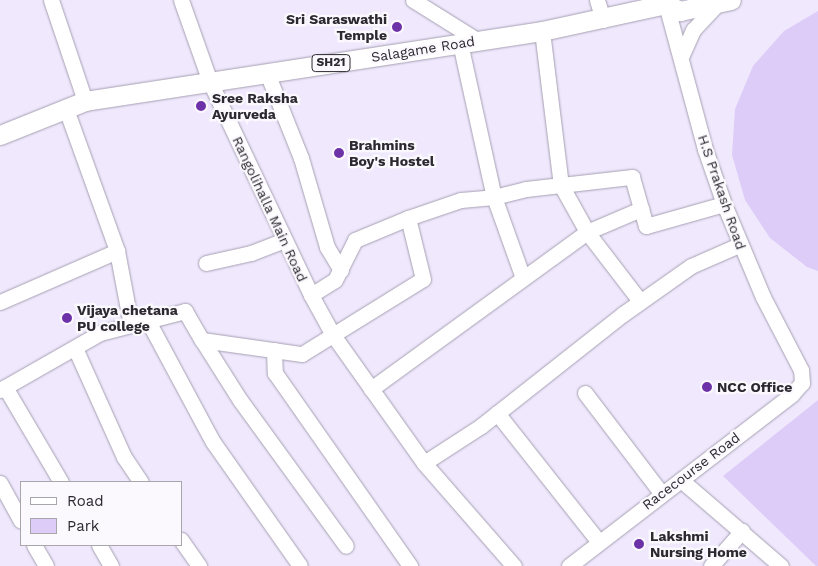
<!DOCTYPE html>
<style>
body{margin:0}
#map{position:relative;width:818px;height:566px;overflow:hidden;background:#f0e9fd;font-family:"Work Sans",sans-serif}
div>[style]{position:absolute}
.green>*{inset:0;background:#ddccf7}
.roads{filter:drop-shadow(0 0 1px #a69fb2) drop-shadow(0 0 1px #a69fb2)}
.minor>*{height:15px;margin:-7.5px;padding:0 7.5px;transform-origin:7.5px;border-radius:7.5px;background:#fff}
.major>*{height:19px;margin:-9.5px;padding:0 9.5px;transform-origin:9.5px;border-radius:9.5px;background:#fff}
.dots>*{width:14px;height:14px;translate:-50% -50%;box-sizing:border-box;border:2px solid #fbf9fd;border-radius:50%}
span{translate:-50% -50%;white-space:nowrap;text-align:center;line-height:1.15;-webkit-text-stroke:4.5px #fbf9fd;paint-order:stroke}
.shield-label span{padding:1px 4px;background:#fbf9fd;border:1px solid;border-radius:4px;-webkit-text-stroke-width:0}
.shield-label{font-size:12px;color:#2c2930;font-weight:700}
.poi-label{font-size:14px;color:#2c2930;font-weight:700}
.right{translate:-100% -50%;text-align:right}
.left{translate:0 -50%;text-align:left}
.street-label{font-size:14px;color:#2c2930}
.legend{position:absolute;left:20px;top:481px;width:162px;height:65px;box-sizing:border-box;background:#fbf9fd;border:1px solid #a8a6ab;margin:0;padding:6px 9px;list-style:none;font-size:15px;color:#2c2930}
.legend li{display:flex;align-items:center;gap:10px;height:25px}
.legend b{width:25px;border:1px solid #a8a6ab}
</style>
<div id="map">
<div class="green">
<i style="clip-path:polygon(818px 11px,818px 271px,807px 267px,770px 238px,745px 200px,732px 155px,735px 109px,753px 66px,784px 31px)"></i>
<i style="clip-path:polygon(818px 400px,818px 566px,816px 566px,723px 476px)"></i>
</div>
<div class="roads">
<div class="minor">
<i style="left:51px;top:0;width:107px;rotate:71.4deg"></i>
<i style="left:181px;top:0;width:87px;rotate:70.5deg"></i>
<i style="left:210px;top:82px;width:236px;rotate:64.6deg"></i>
<i style="left:311px;top:295px;width:46px;rotate:61.2deg"></i>
<i style="left:333px;top:335px;width:157px;rotate:54.6deg"></i>
<i style="left:424px;top:463px;width:68px;rotate:-33deg"></i>
<i style="left:481px;top:426px;width:181px;rotate:-38.3deg"></i>
<i style="left:623px;top:314px;width:83px;rotate:-35.2deg"></i>
<i style="left:691px;top:266px;width:52px;rotate:-23.6deg"></i>
<i style="left:413px;top:0;width:75px;rotate:32deg"></i>
<i style="left:597px;top:0;width:21px;rotate:73deg"></i>
<i style="left:542px;top:31px;width:155px;rotate:83deg"></i>
<i style="left:561px;top:185px;width:54px;rotate:61deg"></i>
<i style="left:587px;top:232px;width:87px;rotate:52.5deg"></i>
<i style="left:460px;top:43px;width:158px;rotate:77.6deg"></i>
<i style="left:494px;top:197px;width:86px;rotate:70.3deg"></i>
<i style="left:681px;top:57px;width:30px;rotate:-66deg"></i>
<i style="left:693px;top:30px;width:37px;rotate:-47deg"></i>
<i style="left:267px;top:73px;width:92px;rotate:68.2deg"></i>
<i style="left:301px;top:158px;width:93px;rotate:73.7deg"></i>
<i style="left:327px;top:247px;width:27px;rotate:59deg"></i>
<i style="left:66px;top:109px;width:151px;rotate:70.2deg"></i>
<i style="left:206px;top:263px;width:46px;rotate:-12.5deg"></i>
<i style="left:251px;top:253px;width:36px;rotate:-21deg"></i>
<i style="left:311px;top:295px;width:28px;rotate:-32deg"></i>
<i style="left:335px;top:280px;width:45px;rotate:-63.4deg"></i>
<i style="left:355px;top:240px;width:57px;rotate:-22.5deg"></i>
<i style="left:0;top:302px;width:128px;rotate:-23.6deg"></i>
<i style="left:117px;top:251px;width:75px;rotate:79.3deg"></i>
<i style="left:148px;top:321px;width:137px;rotate:61.8deg"></i>
<i style="left:213px;top:442px;width:151px;rotate:54.9deg"></i>
<i style="left:202px;top:340px;width:71px;rotate:57.7deg"></i>
<i style="left:240px;top:400px;width:180px;rotate:54deg"></i>
<i style="left:75px;top:348px;width:120px;rotate:65.8deg"></i>
<i style="left:124px;top:457px;width:30px;rotate:56deg"></i>
<i style="left:274px;top:350px;width:23px;rotate:88deg"></i>
<i style="left:275px;top:373px;width:236px;rotate:55deg"></i>
<i style="left:5px;top:387px;width:110px;rotate:59.5deg"></i>
<i style="left:371px;top:389px;width:267px;rotate:-36deg"></i>
<i style="left:587px;top:232px;width:59px;rotate:-23.1deg"></i>
<i style="left:0;top:390px;width:115px;rotate:-29.7deg"></i>
<i style="left:100px;top:333px;width:88px;rotate:-14.5deg"></i>
<i style="left:185px;top:311px;width:34px;rotate:60deg"></i>
<i style="left:202px;top:340px;width:101px;rotate:8deg"></i>
<i style="left:302px;top:354px;width:142px;rotate:-31.8deg"></i>
<i style="left:423px;top:279px;width:63px;rotate:-103.8deg"></i>
<i style="left:408px;top:218px;width:56px;rotate:-18.8deg"></i>
<i style="left:461px;top:200px;width:33px;rotate:-5deg"></i>
<i style="left:494px;top:197px;width:33px;rotate:-14deg"></i>
<i style="left:526px;top:189px;width:107px;rotate:-6.5deg"></i>
<i style="left:632px;top:177px;width:51px;rotate:74.1deg"></i>
<i style="left:646px;top:226px;width:81px;rotate:-15.8deg"></i>
<i style="left:585px;top:393px;width:127px;rotate:52.7deg"></i>
<i style="left:497px;top:413px;width:164px;rotate:51.7deg"></i>
<i style="left:424px;top:463px;width:137px;rotate:48.9deg"></i>
<i style="left:681px;top:480px;width:132px;rotate:40.7deg"></i>
<i style="left:0;top:483px;width:43px;rotate:61.1deg"></i>
<i style="left:181px;top:540px;width:32px;rotate:55deg"></i>
<i style="left:34px;top:545px;width:24px;rotate:60deg"></i>
<i style="left:99px;top:545px;width:24px;rotate:60deg"></i>
<i style="left:569px;top:566px;width:282px;rotate:-37.6deg"></i>
<i style="left:792px;top:394px;width:15px;rotate:-48deg"></i>
<i style="left:802px;top:383px;width:13px;rotate:-94deg"></i>
<i style="left:801px;top:370px;width:82px;rotate:-117.5deg"></i>
<i style="left:763px;top:297px;width:101px;rotate:-112.8deg"></i>
<i style="left:724px;top:204px;width:58px;rotate:-109.1deg"></i>
<i style="left:705px;top:149px;width:150px;rotate:-105.1deg"></i>
<i style="left:711px;top:566px;width:47px;rotate:-48.5deg"></i>
</div>
<div class="major">
<i style="left:0;top:135px;width:92px;rotate:-21.8deg"></i>
<i style="left:85px;top:101px;width:462px;rotate:-8.7deg"></i>
<i style="left:542px;top:31px;width:127px;rotate:-12.3deg"></i>
<i style="left:666px;top:4px;width:16px;rotate:27deg"></i>
<i style="left:680px;top:11px;width:52px;rotate:-12.2deg"></i>
</div>
</div>
<div class="dots">
<i style="left:397px;top:27px;background:#6e32a8"></i>
<i style="left:201px;top:106px;background:#6e32a8"></i>
<i style="left:339px;top:153px;background:#6e32a8"></i>
<i style="left:67px;top:318px;background:#6e32a8"></i>
<i style="left:707px;top:387px;background:#6e32a8"></i>
<i style="left:639px;top:544px;background:#6e32a8"></i>
</div>
<div class="shield-label">
<span style="left:331px;top:63px">SH21</span>
</div>
<div class="poi-label">
<span class="right" style="left:387px;top:27px">Sri Saraswathi<br>Temple</span>
<span class="left" style="left:212px;top:106px">Sree Raksha<br>Ayurveda</span>
<span class="left" style="left:349px;top:153px">Brahmins<br>Boy's Hostel</span>
<span class="left" style="left:77px;top:318px">Vijaya chetana<br>PU college</span>
<span class="left" style="left:717px;top:387px">NCC Office</span>
<span class="left" style="left:650px;top:544px">Lakshmi<br>Nursing Home</span>
</div>
<div class="street-label">
<span style="left:423px;top:49px;rotate:-9deg">Salagame Road</span>
<span style="left:722px;top:192px;rotate:71deg">H.S Prakash Road</span>
<span style="left:270px;top:209px;rotate:65deg">Rangolihalla Main Road</span>
<span style="left:691px;top:471px;rotate:-37deg">Racecourse Road</span>
</div>
<ul class="legend">
<li><b style="height:6px;background:#fff"></b>Road</li>
<li><b style="height:14px;background:#ddccf7"></b>Park</li>
</ul>
</div>
